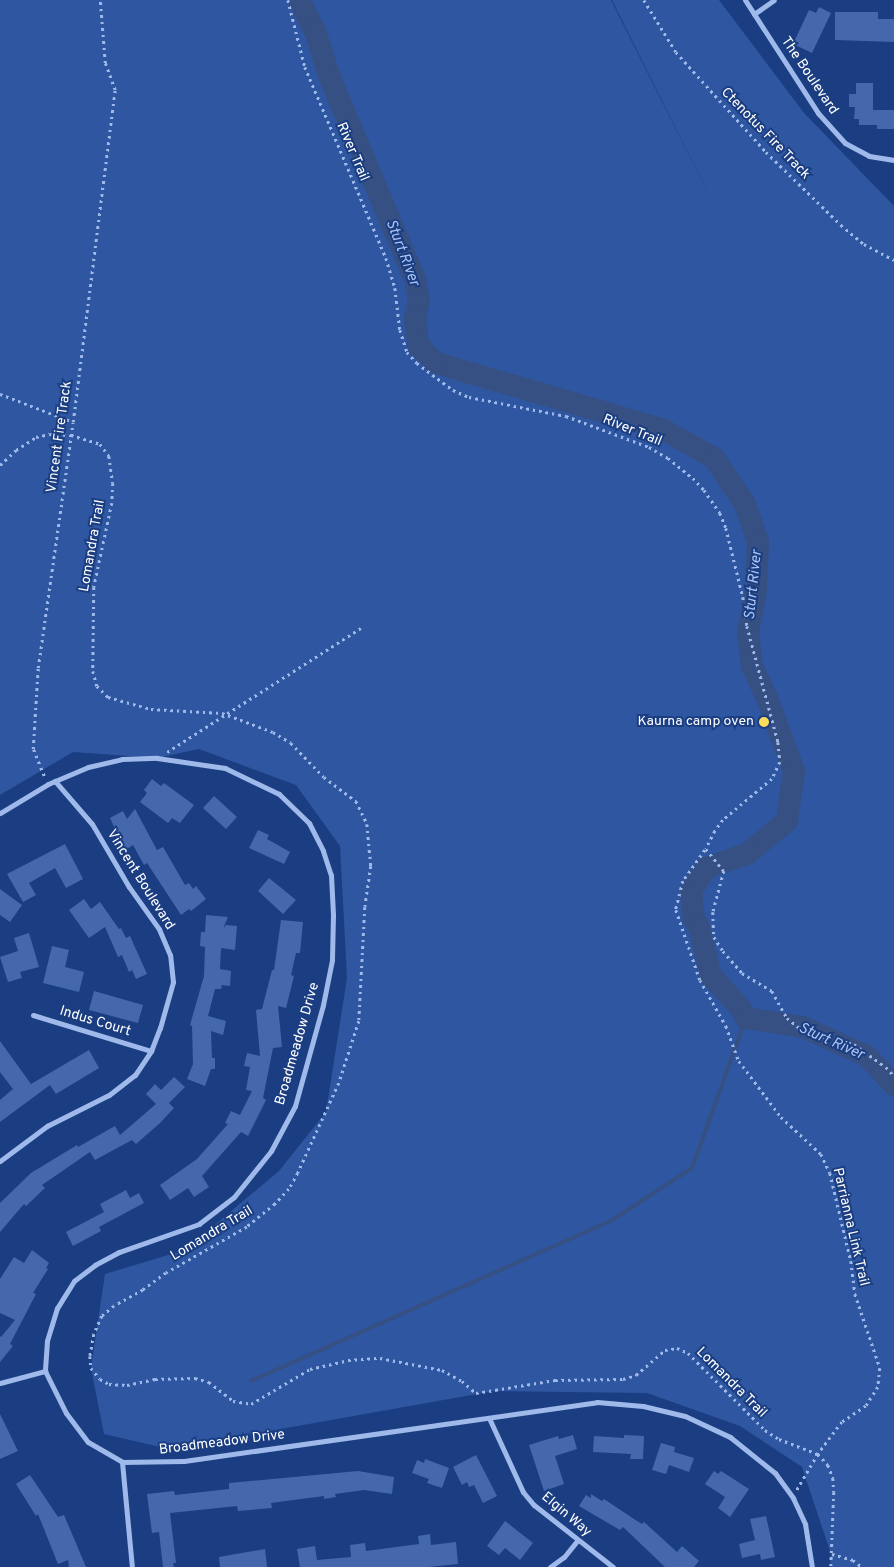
<!DOCTYPE html>
<style>
body{margin:0}
#map{position:relative;width:894px;height:1567px;overflow:hidden;background:#1b3e82;font-family:Overpass,sans-serif}
div>[style]{position:absolute}
.green>*{inset:0;background:#2e56a1}
.stream>*{height:4px;margin:-2px;padding:0 2px;transform-origin:2px;border-radius:2px;background:#375083}
.river>*{height:22px;margin:-11px;padding:0 11px;transform-origin:11px;border-radius:11px;background:#375083}
.building>*{inset:0;background:#4468ab}
.path>*{height:2.5px;margin-top:-1.25px;transform-origin:0;background:repeating-linear-gradient(90deg,#9fbaea 0 2.5px,transparent 0 6.5px)}
.street>*{height:5px;margin:-2.5px;padding:0 2.5px;transform-origin:2.5px;border-radius:2.5px;background:#9fbaea}
.dots>*{width:14px;height:14px;translate:-50% -50%;box-sizing:border-box;border:2px solid #1b3e82;border-radius:50%}
span{translate:-50% -50%;white-space:nowrap;text-align:center;line-height:1.15;-webkit-text-stroke:4px #1b3e82;paint-order:stroke}
.street-label{font-size:14px;color:#fff}
.poi-label{font-size:14px;color:#fff}
.right{translate:-100% -50%;text-align:right}
.water-label{font-size:15px;color:#abc4f2;font-style:italic}
</style>
<div id="map">
<div class="green">
<i style="clip-path:polygon(0 0,611px 0,718px 213px,612px 0,719px 0,804px 113px,894px 206px,894px 1567px,830px 1567px,831px 1554px,802px 1467px,740px 1426px,647px 1393px,494px 1391px,169px 1449px,104px 1434px,91px 1368px,105px 1274px,185px 1250px,279px 1171px,326px 1112px,347px 978px,340px 846px,296px 785px,199px 749px,157px 758px,73px 752px,0 795px)"></i>
</div>
<div class="stream">
<i style="left:251px;top:1381px;width:394px;rotate:-24deg"></i>
<i style="left:611px;top:1221px;width:97px;rotate:-33.2deg"></i>
<i style="left:692px;top:1168px;width:159px;rotate:-70.2deg"></i>
</div>
<div class="river">
<i style="left:299px;top:0;width:35px;rotate:63deg"></i>
<i style="left:315px;top:31px;width:49px;rotate:72.3deg"></i>
<i style="left:330px;top:78px;width:218px;rotate:67.1deg"></i>
<i style="left:415px;top:279px;width:20px;rotate:79deg"></i>
<i style="left:419px;top:299px;width:20px;rotate:101deg"></i>
<i style="left:415px;top:319px;width:26px;rotate:83deg"></i>
<i style="left:418px;top:345px;width:24px;rotate:45deg"></i>
<i style="left:435px;top:362px;width:19px;rotate:18deg"></i>
<i style="left:453px;top:368px;width:218px;rotate:16.3deg"></i>
<i style="left:662px;top:429px;width:60px;rotate:29.1deg"></i>
<i style="left:714px;top:458px;width:55px;rotate:56deg"></i>
<i style="left:745px;top:504px;width:40px;rotate:71.1deg"></i>
<i style="left:758px;top:542px;width:48px;rotate:92.4deg"></i>
<i style="left:756px;top:590px;width:44px;rotate:100.5deg"></i>
<i style="left:748px;top:633px;width:33px;rotate:83deg"></i>
<i style="left:752px;top:666px;width:35px;rotate:65deg"></i>
<i style="left:767px;top:698px;width:78px;rotate:69.7deg"></i>
<i style="left:794px;top:771px;width:50px;rotate:98deg"></i>
<i style="left:787px;top:821px;width:52px;rotate:140.5deg"></i>
<i style="left:747px;top:854px;width:43px;rotate:161.1deg"></i>
<i style="left:706px;top:868px;width:27px;rotate:123deg"></i>
<i style="left:691px;top:891px;width:28px;rotate:84deg"></i>
<i style="left:694px;top:919px;width:9px;rotate:58deg"></i>
<i style="left:699px;top:927px;width:50px;rotate:76.2deg"></i>
<i style="left:711px;top:976px;width:42px;rotate:46.9deg"></i>
<i style="left:740px;top:1007px;width:13px;rotate:61deg"></i>
<i style="left:746px;top:1018px;width:58px;rotate:9deg"></i>
<i style="left:803px;top:1027px;width:70px;rotate:24.4deg"></i>
<i style="left:867px;top:1056px;width:40px;rotate:47deg"></i>
</div>
<div class="building">
<i style="clip-path:polygon(819px 7px,831px 13px,812px 53px,793px 44px,809px 10px,816px 13px)"></i>
<i style="clip-path:polygon(835px 12px,878px 12px,878px 19px,894px 19px,894px 42px,835px 40px)"></i>
<i style="clip-path:polygon(856px 83px,873px 83px,873px 110px,894px 110px,894px 129px,877px 129px,877px 125px,859px 125px,859px 119px,854px 119px,855px 107px,849px 107px,849px 94px,856px 94px)"></i>
<i style="clip-path:polygon(152px 779px,161px 786px,164px 783px,194px 805px,180px 823px,172px 818px,168px 823px,140px 802px,147px 793px,144px 790px)"></i>
<i style="clip-path:polygon(214px 796px,237px 817px,226px 829px,203px 808px)"></i>
<i style="clip-path:polygon(135px 809px,157px 850px,163px 847px,185px 885px,189px 883px,193px 889px,196px 886px,206px 899px,191px 911px,189px 909px,181px 915px,147px 863px,144px 865px,133px 845px,127px 849px,123px 847px,110px 818px,123px 811px,127px 819px)"></i>
<i style="clip-path:polygon(258px 830px,269px 835px,267px 839px,290px 852px,284px 864px,249px 848px)"></i>
<i style="clip-path:polygon(65px 844px,83px 879px,66px 888px,55px 868px,29px 883px,36px 895px,23px 902px,7px 874px)"></i>
<i style="clip-path:polygon(269px 878px,296px 900px,283px 914px,258px 891px)"></i>
<i style="clip-path:polygon(0 889px,22px 905px,10px 922px,0 915px)"></i>
<i style="clip-path:polygon(84px 899px,91px 909px,100px 902px,119px 929px,121px 928px,126px 938px,130px 936px,147px 974px,136px 979px,132px 970px,129px 972px,122px 955px,118px 957px,105px 927px,89px 938px,69px 910px)"></i>
<i style="clip-path:polygon(206px 915px,228px 917px,223px 929px,226px 925px,237px 926px,235px 950px,221px 948px,220px 969px,231px 971px,230px 986px,222px 985px,221px 989px,215px 989px,208px 1016px,226px 1021px,223px 1035px,211px 1031px,212px 1058px,215px 1058px,215px 1069px,211px 1069px,205px 1086px,187px 1079px,193px 1064px,192px 1026px,190px 1025px,204px 976px,205px 947px,200px 946px,201px 932px,205px 932px)"></i>
<i style="clip-path:polygon(281px 920px,303px 922px,300px 953px,296px 953px,291px 975px,294px 976px,286px 1008px,278px 1006px,282px 1047px,273px 1048px,263px 1098px,266px 1100px,248px 1136px,241px 1132px,202px 1176px,209px 1187px,194px 1197px,188px 1188px,170px 1200px,160px 1185px,197px 1159px,228px 1124px,225px 1123px,231px 1111px,240px 1115px,252px 1091px,246px 1090px,250px 1067px,244px 1066px,247px 1053px,260px 1056px,256px 1010px,262px 1009px,272px 970px,274px 970px)"></i>
<i style="clip-path:polygon(29px 933px,39px 967px,20px 972px,22px 978px,8px 982px,0 957px,18px 951px,14px 938px)"></i>
<i style="clip-path:polygon(52px 946px,69px 950px,65px 967px,84px 972px,79px 992px,43px 983px)"></i>
<i style="clip-path:polygon(94px 991px,143px 1005px,138px 1023px,89px 1010px)"></i>
<i style="clip-path:polygon(0 1041px,31px 1084px,89px 1050px,99px 1068px,56px 1094px,50px 1085px,0 1122px,0 1100px,13px 1089px,0 1072px)"></i>
<i style="clip-path:polygon(174px 1077px,185px 1087px,169px 1103px,174px 1108px,160px 1123px,136px 1144px,132px 1140px,95px 1160px,90px 1152px,42px 1185px,45px 1188px,26px 1206px,24px 1204px,0 1232px,0 1203px,31px 1173px,77px 1145px,78px 1147px,115px 1126px,120px 1135px,156px 1104px,146px 1094px,155px 1084px,161px 1090px)"></i>
<i style="clip-path:polygon(126px 1190px,130px 1198px,139px 1193px,144px 1203px,99px 1227px,101px 1231px,73px 1246px,66px 1232px,104px 1212px,100px 1204px)"></i>
<i style="clip-path:polygon(32px 1250px,49px 1263px,46px 1268px,48px 1269px,33px 1293px,36px 1294px,10px 1344px,13px 1346px,0 1362px,0 1336px,1px 1337px,15px 1320px,0 1313px,0 1279px,14px 1257px,24px 1263px)"></i>
<i style="clip-path:polygon(0 1414px,18px 1451px,0 1459px)"></i>
<i style="clip-path:polygon(573px 1435px,577px 1449px,555px 1456px,564px 1484px,544px 1491px,529px 1445px,558px 1436px,559px 1439px)"></i>
<i style="clip-path:polygon(624px 1435px,644px 1436px,643px 1459px,630px 1459px,631px 1454px,593px 1452px,594px 1436px,624px 1438px)"></i>
<i style="clip-path:polygon(661px 1443px,675px 1447px,674px 1452px,694px 1458px,689px 1472px,669px 1465px,666px 1474px,652px 1470px)"></i>
<i style="clip-path:polygon(476px 1455px,497px 1496px,483px 1503px,474px 1485px,469px 1487px,467px 1482px,462px 1485px,453px 1467px)"></i>
<i style="clip-path:polygon(425px 1459px,449px 1468px,442px 1488px,427px 1483px,429px 1479px,412px 1473px,417px 1460px,424px 1463px)"></i>
<i style="clip-path:polygon(358px 1471px,394px 1477px,392px 1494px,364px 1490px,335px 1494px,336px 1497px,324px 1499px,324px 1496px,271px 1503px,272px 1508px,238px 1511px,237px 1506px,170px 1513px,176px 1563px,173px 1563px,174px 1567px,163px 1567px,159px 1532px,152px 1533px,147px 1494px,174px 1491px,175px 1495px,229px 1489px,229px 1483px)"></i>
<i style="clip-path:polygon(714px 1471px,718px 1474px,721px 1471px,749px 1489px,730px 1517px,718px 1508px,725px 1497px,705px 1484px)"></i>
<i style="clip-path:polygon(30px 1475px,58px 1517px,64px 1515px,86px 1567px,69px 1567px,68px 1560px,58px 1564px,38px 1514px,36px 1516px,16px 1484px)"></i>
<i style="clip-path:polygon(591px 1494px,602px 1501px,604px 1499px,637px 1521px,642px 1524px,644px 1522px,677px 1552px,682px 1546px,699px 1561px,694px 1567px,665px 1567px,623px 1527px,620px 1530px,579px 1506px,586px 1495px,591px 1498px)"></i>
<i style="clip-path:polygon(766px 1516px,775px 1557px,761px 1560px,760px 1554px,742px 1558px,739px 1544px,755px 1540px,750px 1519px)"></i>
<i style="clip-path:polygon(505px 1521px,533px 1543px,520px 1560px,505px 1548px,499px 1555px,487px 1546px)"></i>
<i style="clip-path:polygon(430px 1534px,431px 1545px,456px 1542px,458px 1564px,428px 1567px,300px 1567px,297px 1549px,315px 1546px,317px 1560px,351px 1557px,350px 1545px,365px 1543px,366px 1551px,419px 1544px,418px 1536px)"></i>
<i style="clip-path:polygon(265px 1549px,267px 1567px,220px 1567px,219px 1557px)"></i>
</div>
<div class="path">
<i style="left:288px;top:0;width:69px;rotate:75.8deg"></i>
<i style="left:305px;top:67px;width:207px;rotate:67deg"></i>
<i style="left:386px;top:258px;width:31px;rotate:73deg"></i>
<i style="left:395px;top:288px;width:42px;rotate:83.2deg"></i>
<i style="left:400px;top:330px;width:23px;rotate:72deg"></i>
<i style="left:407px;top:352px;width:15px;rotate:48deg"></i>
<i style="left:417px;top:363px;width:45px;rotate:36.9deg"></i>
<i style="left:453px;top:390px;width:17px;rotate:24deg"></i>
<i style="left:469px;top:397px;width:99px;rotate:11.1deg"></i>
<i style="left:566px;top:416px;width:89px;rotate:20.5deg"></i>
<i style="left:649px;top:447px;width:22px;rotate:30deg"></i>
<i style="left:668px;top:458px;width:32px;rotate:39deg"></i>
<i style="left:693px;top:478px;width:16px;rotate:47deg"></i>
<i style="left:704px;top:490px;width:28px;rotate:55deg"></i>
<i style="left:720px;top:513px;width:16px;rotate:68deg"></i>
<i style="left:726px;top:528px;width:71px;rotate:76.2deg"></i>
<i style="left:743px;top:597px;width:29px;rotate:82deg"></i>
<i style="left:747px;top:626px;width:120px;rotate:75deg"></i>
<i style="left:778px;top:742px;width:20px;rotate:84deg"></i>
<i style="left:780px;top:762px;width:19px;rotate:115deg"></i>
<i style="left:772px;top:779px;width:64px;rotate:140.1deg"></i>
<i style="left:723px;top:820px;width:14px;rotate:126deg"></i>
<i style="left:715px;top:831px;width:20px;rotate:117deg"></i>
<i style="left:706px;top:849px;width:28px;rotate:51deg"></i>
<i style="left:724px;top:871px;width:42px;rotate:105deg"></i>
<i style="left:713px;top:912px;width:25px;rotate:88deg"></i>
<i style="left:714px;top:937px;width:17px;rotate:57deg"></i>
<i style="left:723px;top:951px;width:29px;rotate:49deg"></i>
<i style="left:742px;top:973px;width:35px;rotate:31deg"></i>
<i style="left:772px;top:991px;width:31px;rotate:61deg"></i>
<i style="left:787px;top:1018px;width:22px;rotate:39deg"></i>
<i style="left:804px;top:1032px;width:51px;rotate:13.5deg"></i>
<i style="left:854px;top:1044px;width:39px;rotate:36deg"></i>
<i style="left:886px;top:1067px;width:12px;rotate:48deg"></i>
<i style="left:644px;top:0;width:61px;rotate:58.4deg"></i>
<i style="left:676px;top:52px;width:135px;rotate:48deg"></i>
<i style="left:766px;top:152px;width:105px;rotate:44.2deg"></i>
<i style="left:841px;top:225px;width:30px;rotate:40deg"></i>
<i style="left:864px;top:244px;width:34px;rotate:28deg"></i>
<i style="left:0;top:394px;width:78px;rotate:21deg"></i>
<i style="left:0;top:465px;width:22px;rotate:-43deg"></i>
<i style="left:16px;top:450px;width:24px;rotate:-33deg"></i>
<i style="left:36px;top:437px;width:14px;rotate:-12deg"></i>
<i style="left:50px;top:434px;width:21px;rotate:3deg"></i>
<i style="left:71px;top:435px;width:30px;rotate:17deg"></i>
<i style="left:100px;top:444px;width:15px;rotate:53deg"></i>
<i style="left:109px;top:456px;width:27px;rotate:82deg"></i>
<i style="left:113px;top:483px;width:20px;rotate:93deg"></i>
<i style="left:112px;top:503px;width:86px;rotate:102.1deg"></i>
<i style="left:94px;top:587px;width:84px;rotate:90.7deg"></i>
<i style="left:93px;top:671px;width:16px;rotate:75deg"></i>
<i style="left:97px;top:686px;width:16px;rotate:45deg"></i>
<i style="left:108px;top:697px;width:45px;rotate:15.6deg"></i>
<i style="left:151px;top:709px;width:71px;rotate:3.2deg"></i>
<i style="left:222px;top:713px;width:54px;rotate:20.4deg"></i>
<i style="left:273px;top:732px;width:21px;rotate:31deg"></i>
<i style="left:291px;top:743px;width:47px;rotate:45.9deg"></i>
<i style="left:324px;top:777px;width:40px;rotate:37deg"></i>
<i style="left:356px;top:801px;width:25px;rotate:64deg"></i>
<i style="left:367px;top:824px;width:42px;rotate:84.6deg"></i>
<i style="left:371px;top:866px;width:41px;rotate:98.3deg"></i>
<i style="left:365px;top:907px;width:114px;rotate:93deg"></i>
<i style="left:359px;top:1021px;width:65px;rotate:107.9deg"></i>
<i style="left:339px;top:1083px;width:99px;rotate:114.5deg"></i>
<i style="left:298px;top:1173px;width:18px;rotate:119deg"></i>
<i style="left:289px;top:1189px;width:21px;rotate:133deg"></i>
<i style="left:275px;top:1204px;width:36px;rotate:141deg"></i>
<i style="left:247px;top:1227px;width:93px;rotate:150.4deg"></i>
<i style="left:166px;top:1273px;width:29px;rotate:144deg"></i>
<i style="left:143px;top:1290px;width:33px;rotate:151deg"></i>
<i style="left:114px;top:1306px;width:16px;rotate:140deg"></i>
<i style="left:102px;top:1316px;width:20px;rotate:114deg"></i>
<i style="left:94px;top:1334px;width:22px;rotate:100deg"></i>
<i style="left:90px;top:1356px;width:12px;rotate:85deg"></i>
<i style="left:91px;top:1368px;width:14px;rotate:51deg"></i>
<i style="left:100px;top:1379px;width:10px;rotate:29deg"></i>
<i style="left:109px;top:1384px;width:18px;rotate:3deg"></i>
<i style="left:127px;top:1385px;width:29px;rotate:-12deg"></i>
<i style="left:155px;top:1379px;width:40px;rotate:-1.4deg"></i>
<i style="left:195px;top:1378px;width:15px;rotate:16deg"></i>
<i style="left:209px;top:1382px;width:31px;rotate:38deg"></i>
<i style="left:233px;top:1401px;width:18px;rotate:9deg"></i>
<i style="left:251px;top:1404px;width:69px;rotate:-30.7deg"></i>
<i style="left:310px;top:1369px;width:39px;rotate:-13deg"></i>
<i style="left:348px;top:1360px;width:32px;rotate:-4deg"></i>
<i style="left:380px;top:1358px;width:63px;rotate:11deg"></i>
<i style="left:442px;top:1370px;width:23px;rotate:29deg"></i>
<i style="left:462px;top:1381px;width:18px;rotate:41deg"></i>
<i style="left:476px;top:1393px;width:80px;rotate:-9.3deg"></i>
<i style="left:555px;top:1380px;width:68px;rotate:-0.8deg"></i>
<i style="left:623px;top:1379px;width:14px;rotate:-17deg"></i>
<i style="left:636px;top:1375px;width:38px;rotate:-41deg"></i>
<i style="left:665px;top:1350px;width:12px;rotate:-9deg"></i>
<i style="left:677px;top:1348px;width:12px;rotate:24deg"></i>
<i style="left:688px;top:1353px;width:109px;rotate:45deg"></i>
<i style="left:765px;top:1430px;width:17px;rotate:33deg"></i>
<i style="left:779px;top:1439px;width:42px;rotate:21deg"></i>
<i style="left:818px;top:1454px;width:15px;rotate:48deg"></i>
<i style="left:828px;top:1465px;width:14px;rotate:69deg"></i>
<i style="left:833px;top:1478px;width:14px;rotate:86deg"></i>
<i style="left:834px;top:1492px;width:75px;rotate:92.3deg"></i>
<i style="left:167px;top:752px;width:230px;rotate:-32.6deg"></i>
<i style="left:44px;top:776px;width:29px;rotate:-112deg"></i>
<i style="left:33px;top:749px;width:81px;rotate:-86.5deg"></i>
<i style="left:38px;top:668px;width:248px;rotate:-81.9deg"></i>
<i style="left:73px;top:422px;width:335px;rotate:-82.8deg"></i>
<i style="left:115px;top:90px;width:29px;rotate:-110deg"></i>
<i style="left:105px;top:63px;width:63px;rotate:-94.5deg"></i>
<i style="left:705px;top:850px;width:38px;rotate:125deg"></i>
<i style="left:683px;top:881px;width:30px;rotate:104deg"></i>
<i style="left:676px;top:910px;width:74px;rotate:71.1deg"></i>
<i style="left:700px;top:980px;width:53px;rotate:60.5deg"></i>
<i style="left:726px;top:1026px;width:37px;rotate:70deg"></i>
<i style="left:739px;top:1061px;width:70px;rotate:53.1deg"></i>
<i style="left:781px;top:1117px;width:54px;rotate:42.8deg"></i>
<i style="left:821px;top:1154px;width:21px;rotate:65deg"></i>
<i style="left:830px;top:1173px;width:90px;rotate:76.6deg"></i>
<i style="left:851px;top:1261px;width:33px;rotate:83deg"></i>
<i style="left:855px;top:1294px;width:78px;rotate:71.3deg"></i>
<i style="left:880px;top:1368px;width:19px;rotate:96deg"></i>
<i style="left:878px;top:1387px;width:22px;rotate:122deg"></i>
<i style="left:866px;top:1406px;width:29px;rotate:146deg"></i>
<i style="left:842px;top:1422px;width:40px;rotate:127deg"></i>
<i style="left:818px;top:1454px;width:42px;rotate:120.3deg"></i>
<i style="left:832px;top:1554px;width:22px;rotate:16deg"></i>
<i style="left:853px;top:1560px;width:11px;rotate:38deg"></i>
</div>
<div class="street">
<i style="left:745px;top:0;width:135px;rotate:57.1deg"></i>
<i style="left:818px;top:113px;width:40px;rotate:48deg"></i>
<i style="left:845px;top:143px;width:27px;rotate:28deg"></i>
<i style="left:869px;top:156px;width:25px;rotate:9deg"></i>
<i style="left:754px;top:14px;width:24px;rotate:-35deg"></i>
<i style="left:0;top:813px;width:56px;rotate:-31.1deg"></i>
<i style="left:48px;top:784px;width:43px;rotate:-23deg"></i>
<i style="left:88px;top:767px;width:35px;rotate:-13deg"></i>
<i style="left:122px;top:759px;width:35px;rotate:-2deg"></i>
<i style="left:157px;top:758px;width:69px;rotate:8.4deg"></i>
<i style="left:225px;top:768px;width:60px;rotate:25.7deg"></i>
<i style="left:279px;top:794px;width:42px;rotate:44deg"></i>
<i style="left:309px;top:823px;width:31px;rotate:63deg"></i>
<i style="left:323px;top:851px;width:25px;rotate:72deg"></i>
<i style="left:331px;top:875px;width:40px;rotate:87.1deg"></i>
<i style="left:333px;top:915px;width:45px;rotate:91.3deg"></i>
<i style="left:332px;top:960px;width:46px;rotate:101.3deg"></i>
<i style="left:323px;top:1005px;width:105px;rotate:105.5deg"></i>
<i style="left:295px;top:1106px;width:51px;rotate:118.1deg"></i>
<i style="left:271px;top:1151px;width:59px;rotate:128.8deg"></i>
<i style="left:234px;top:1197px;width:44px;rotate:142.4deg"></i>
<i style="left:199px;top:1224px;width:85px;rotate:160.7deg"></i>
<i style="left:119px;top:1252px;width:27px;rotate:152deg"></i>
<i style="left:95px;top:1265px;width:26px;rotate:143deg"></i>
<i style="left:74px;top:1281px;width:32px;rotate:122deg"></i>
<i style="left:57px;top:1308px;width:34px;rotate:107deg"></i>
<i style="left:47px;top:1341px;width:30px;rotate:94deg"></i>
<i style="left:45px;top:1371px;width:47px;rotate:63.4deg"></i>
<i style="left:66px;top:1413px;width:36px;rotate:53deg"></i>
<i style="left:88px;top:1442px;width:39px;rotate:30deg"></i>
<i style="left:122px;top:1462px;width:62px;rotate:-0.9deg"></i>
<i style="left:184px;top:1461px;width:417px;rotate:-8.1deg"></i>
<i style="left:597px;top:1402px;width:46px;rotate:5deg"></i>
<i style="left:643px;top:1406px;width:43px;rotate:13.4deg"></i>
<i style="left:685px;top:1416px;width:50px;rotate:25deg"></i>
<i style="left:730px;top:1437px;width:58px;rotate:38.7deg"></i>
<i style="left:775px;top:1473px;width:31px;rotate:54deg"></i>
<i style="left:793px;top:1498px;width:29px;rotate:65deg"></i>
<i style="left:805px;top:1524px;width:44px;rotate:80.8deg"></i>
<i style="left:33px;top:1015px;width:123px;rotate:17deg"></i>
<i style="left:0;top:1161px;width:59px;rotate:-36.7deg"></i>
<i style="left:47px;top:1126px;width:69px;rotate:-26.6deg"></i>
<i style="left:109px;top:1095px;width:33px;rotate:-38deg"></i>
<i style="left:135px;top:1075px;width:29px;rotate:-56deg"></i>
<i style="left:151px;top:1051px;width:25px;rotate:-69deg"></i>
<i style="left:160px;top:1028px;width:48px;rotate:-74.2deg"></i>
<i style="left:173px;top:982px;width:27px;rotate:-96deg"></i>
<i style="left:170px;top:955px;width:28px;rotate:-113deg"></i>
<i style="left:159px;top:929px;width:52px;rotate:-125.5deg"></i>
<i style="left:129px;top:887px;width:73px;rotate:-120.4deg"></i>
<i style="left:92px;top:824px;width:57px;rotate:-130.7deg"></i>
<i style="left:0;top:1383px;width:47px;rotate:-14.9deg"></i>
<i style="left:489px;top:1418px;width:81px;rotate:65.3deg"></i>
<i style="left:523px;top:1492px;width:17px;rotate:50deg"></i>
<i style="left:534px;top:1505px;width:100px;rotate:38.1deg"></i>
<i style="left:122px;top:1462px;width:105px;rotate:84.6deg"></i>
<i style="left:550px;top:1567px;width:17px;rotate:-36deg"></i>
<i style="left:564px;top:1557px;width:21px;rotate:-51deg"></i>
</div>
<div class="dots">
<i style="left:764px;top:722px;background:#fcdd5c"></i>
</div>
<div class="street-label">
<span style="left:809px;top:76px;rotate:56deg">The Boulevard</span>
<span style="left:765px;top:134px;rotate:46deg">Ctenotus Fire Track</span>
<span style="left:352px;top:152px;rotate:67deg">River Trail</span>
<span style="left:632px;top:431px;rotate:22deg">River Trail</span>
<span style="left:60px;top:437px;rotate:-82deg">Vincent Fire Track</span>
<span style="left:93px;top:546px;rotate:-80deg">Lomandra Trail</span>
<span style="left:140px;top:880px;rotate:58deg">Vincent Boulevard</span>
<span style="left:95px;top:1022px;rotate:17deg">Indus Court</span>
<span style="left:298px;top:1044px;rotate:-74deg">Broadmeadow Drive</span>
<span style="left:850px;top:1227px;rotate:77deg">Parrianna Link Trail</span>
<span style="left:212px;top:1234px;rotate:-31deg">Lomandra Trail</span>
<span style="left:731px;top:1383px;rotate:45deg">Lomandra Trail</span>
<span style="left:222px;top:1443px;rotate:-7deg">Broadmeadow Drive</span>
<span style="left:566px;top:1515px;rotate:40deg">Elgin Way</span>
</div>
<div class="poi-label">
<span class="right" style="left:754px;top:722px">Kaurna camp oven</span>
</div>
<div class="water-label">
<span style="left:402px;top:253px;rotate:69deg">Sturt River</span>
<span style="left:754px;top:585px;rotate:-84deg">Sturt River</span>
<span style="left:831px;top:1042px;rotate:24deg">Sturt River</span>
</div>
</div>
